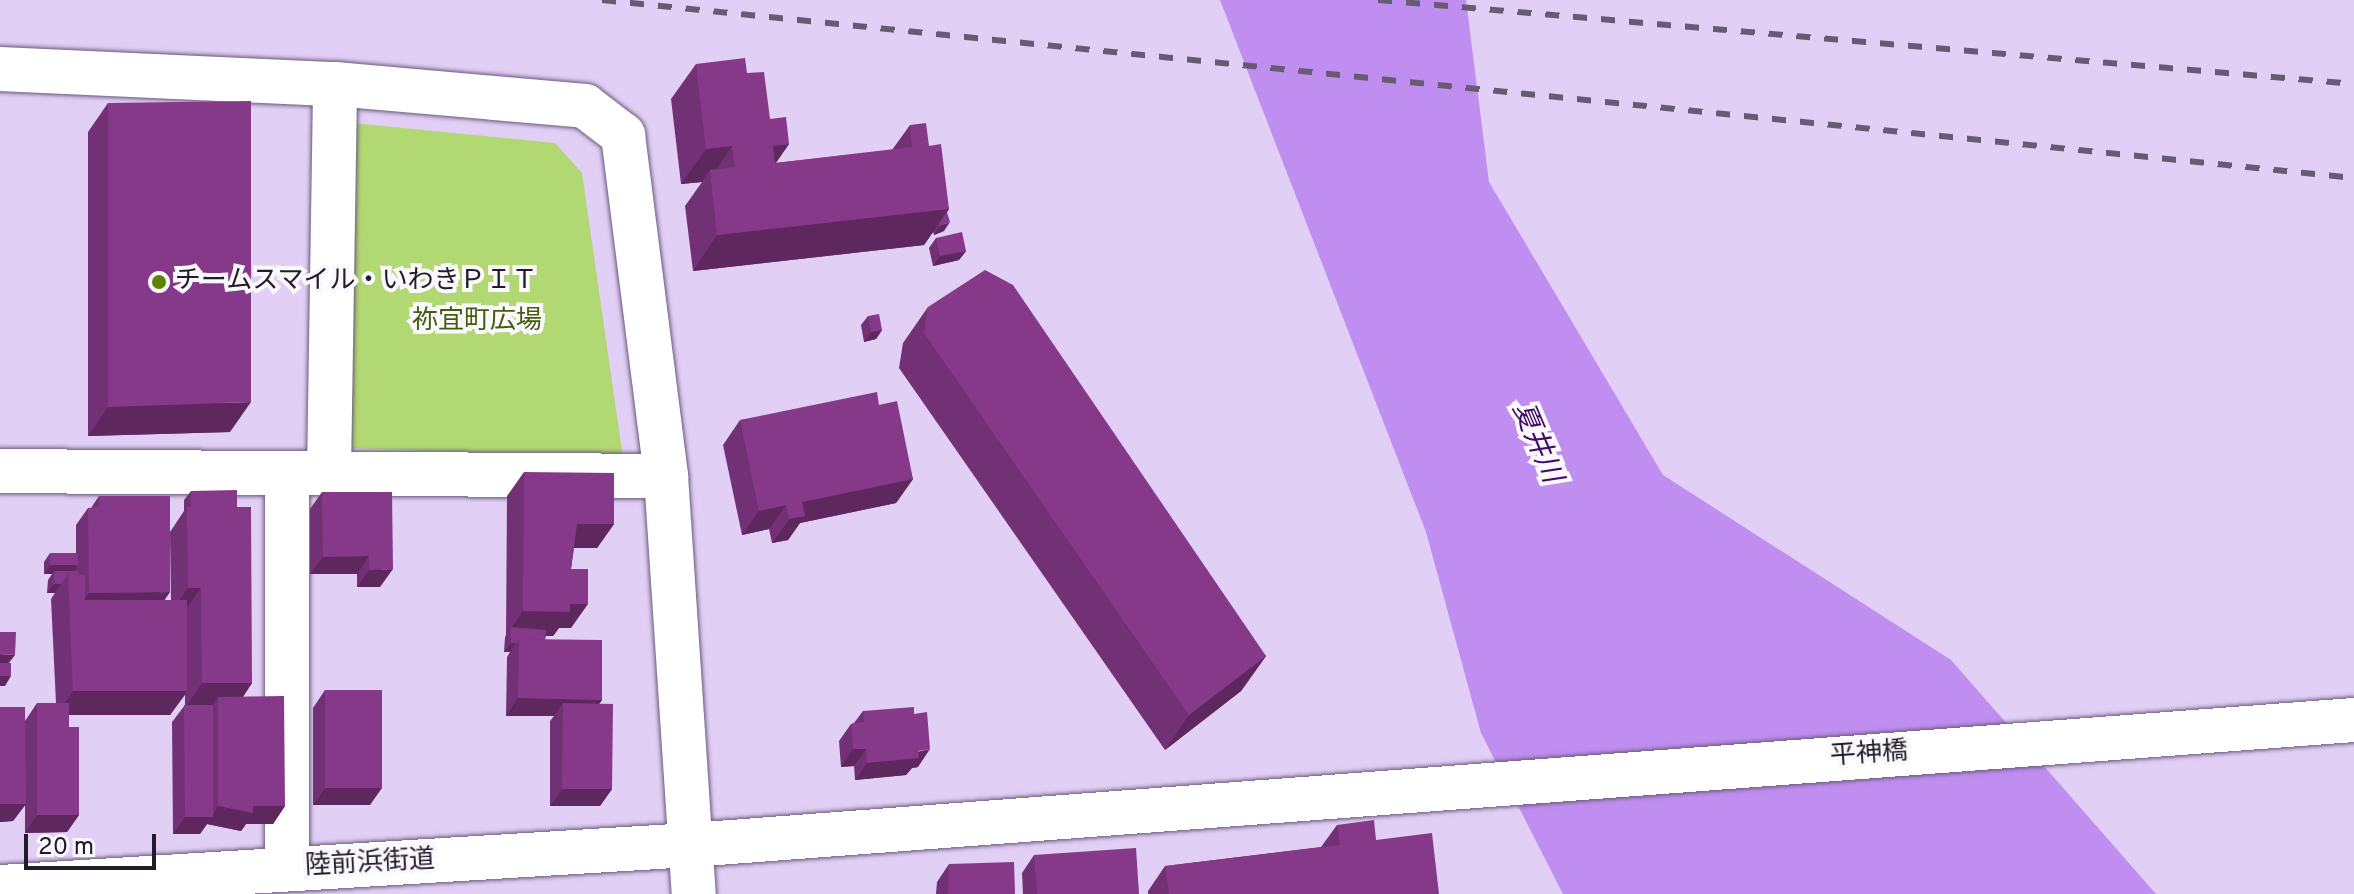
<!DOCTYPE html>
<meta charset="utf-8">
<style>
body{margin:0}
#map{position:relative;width:2354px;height:894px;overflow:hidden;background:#e1cff6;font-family:Overpass,"Noto Sans JP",sans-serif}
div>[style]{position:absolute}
.green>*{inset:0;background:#b1d872}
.water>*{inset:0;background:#c08ef0}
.roads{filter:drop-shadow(0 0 2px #6a5a7b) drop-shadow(0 0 2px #6a5a7b)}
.minor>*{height:44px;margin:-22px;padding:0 22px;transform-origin:22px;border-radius:22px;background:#fff}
.rail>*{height:6px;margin-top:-3px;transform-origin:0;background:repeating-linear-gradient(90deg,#665b72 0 14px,transparent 0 28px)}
.wall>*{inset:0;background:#733175}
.shaded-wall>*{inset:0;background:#5e285f}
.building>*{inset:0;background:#863988}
.dots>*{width:22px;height:22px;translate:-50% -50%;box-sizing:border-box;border:4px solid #faf8fc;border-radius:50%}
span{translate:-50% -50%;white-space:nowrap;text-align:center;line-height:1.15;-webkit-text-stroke:8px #faf8fc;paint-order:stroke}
.poi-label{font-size:26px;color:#221b29}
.left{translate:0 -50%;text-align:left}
.park-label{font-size:26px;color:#435c0d}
.street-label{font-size:26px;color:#221b29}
.water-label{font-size:28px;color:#400b63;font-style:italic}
.scale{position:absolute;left:24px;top:834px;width:132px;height:36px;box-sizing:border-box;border:4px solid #221b29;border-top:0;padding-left:10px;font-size:24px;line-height:28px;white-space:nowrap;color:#221b29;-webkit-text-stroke:6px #faf8fc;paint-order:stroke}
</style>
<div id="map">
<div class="green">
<i style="clip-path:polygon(352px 123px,555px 143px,582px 173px,623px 458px,352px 448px)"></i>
</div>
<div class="water">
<i style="clip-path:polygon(1220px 0,1466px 0,1489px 182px,1663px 475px,1951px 660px,2156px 894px,1563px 894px,1481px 733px,1426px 532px)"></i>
</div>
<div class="roads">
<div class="minor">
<i style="left:0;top:69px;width:335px;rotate:2.6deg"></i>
<i style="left:335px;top:84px;width:251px;rotate:5deg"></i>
<i style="left:585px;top:106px;width:48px;rotate:37.3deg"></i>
<i style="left:623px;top:135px;width:344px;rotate:82.8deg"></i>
<i style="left:666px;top:476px;width:419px;rotate:86.2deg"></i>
<i style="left:0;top:471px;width:666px;rotate:0.43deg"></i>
<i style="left:287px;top:473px;width:396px;rotate:90deg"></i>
<i style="left:329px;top:473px;width:389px;rotate:-89.1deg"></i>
<i style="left:0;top:887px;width:692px;rotate:-3.48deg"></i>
<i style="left:691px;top:845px;width:1668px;rotate:-4.3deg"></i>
</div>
</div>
<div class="rail">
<i style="left:602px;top:0;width:1761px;rotate:5.8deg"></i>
<i style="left:1378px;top:0;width:980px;rotate:4.92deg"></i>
</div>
<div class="wall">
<i style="clip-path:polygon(696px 64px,747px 73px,770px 119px,789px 144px,776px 163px,892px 150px,910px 125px,929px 146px,949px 209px,947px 212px,944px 231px,934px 235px,933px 232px,924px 245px,693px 271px,685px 206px,702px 182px,681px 184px,671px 99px)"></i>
<i style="clip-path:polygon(108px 103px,230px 432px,88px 436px,88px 132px)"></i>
<i style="clip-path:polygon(936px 238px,966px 251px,959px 260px,933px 266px,929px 248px)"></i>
<i style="clip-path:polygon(928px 307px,1266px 656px,1241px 691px,1165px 750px,899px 368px,903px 343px)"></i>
<i style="clip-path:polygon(868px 316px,882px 330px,876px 339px,864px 342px,861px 325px)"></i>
<i style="clip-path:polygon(879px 405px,913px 479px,896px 503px,800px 523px,788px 540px,772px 543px,769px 529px,742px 535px,723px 445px,740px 420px)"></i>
<i style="clip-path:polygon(524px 472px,614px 524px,597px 548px,574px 548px,571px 569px,571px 628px,559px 628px,553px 636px,546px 636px,545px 639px,602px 700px,599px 704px,612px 789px,600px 806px,550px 806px,550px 721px,554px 716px,506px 716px,507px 657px,510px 652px,504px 652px,505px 637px,506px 635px,507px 496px)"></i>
<i style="clip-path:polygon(191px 491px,237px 507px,252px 683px,243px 697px,285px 806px,273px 824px,246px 824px,241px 831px,207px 824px,200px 834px,173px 834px,172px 722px,185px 705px,185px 695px,170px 715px,69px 715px,69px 727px,79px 815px,67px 832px,25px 833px,25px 805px,13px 821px,0 822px,0 707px,25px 721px,37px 703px,56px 703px,51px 599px,55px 593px,47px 593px,48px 580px,52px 574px,44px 574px,44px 562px,50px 553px,76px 553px,76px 525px,88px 508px,91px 508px,99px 496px,165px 600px,171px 600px,170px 532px,184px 511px,184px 500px)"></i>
<i style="clip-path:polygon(322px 492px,392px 492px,380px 587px,357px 587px,357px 574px,310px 574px,310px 509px)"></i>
<i style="clip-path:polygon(325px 690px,370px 805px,313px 805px,313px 708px)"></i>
<i style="clip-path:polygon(863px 711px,918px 767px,912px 768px,906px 775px,855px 780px,854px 766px,841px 767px,839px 741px,851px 724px,854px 723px)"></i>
<i style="clip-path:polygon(1337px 825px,1376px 840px,1439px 894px,1148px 894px,1148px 891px,1165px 866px,1321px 847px)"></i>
<i style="clip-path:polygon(1034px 855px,1139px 894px,1023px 894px,1022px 873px)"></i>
<i style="clip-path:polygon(949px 864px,1015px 894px,936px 894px,937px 882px)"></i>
</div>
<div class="shaded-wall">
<i style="clip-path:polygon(789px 144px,764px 179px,773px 146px)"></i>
<i style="clip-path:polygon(732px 146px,711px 177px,710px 170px,702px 182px,681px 184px,706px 149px)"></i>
<i style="clip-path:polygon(949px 209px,924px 245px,693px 271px,717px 235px)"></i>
<i style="clip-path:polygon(950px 222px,944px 231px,934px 235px,940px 226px)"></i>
<i style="clip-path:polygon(966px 251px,959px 260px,933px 266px,940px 256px)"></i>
<i style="clip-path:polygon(882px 330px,876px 339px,864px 342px,871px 332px)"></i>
<i style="clip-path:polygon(251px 402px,230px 432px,88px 436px,108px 407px)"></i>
<i style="clip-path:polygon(913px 479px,896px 503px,800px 523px,788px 540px,772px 543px,802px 502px)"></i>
<i style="clip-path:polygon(786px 505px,769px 529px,742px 535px,759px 511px)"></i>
<i style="clip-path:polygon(577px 524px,614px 524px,597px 548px,560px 548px)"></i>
<i style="clip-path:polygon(369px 556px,357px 574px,310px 574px,323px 557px)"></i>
<i style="clip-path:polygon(50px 565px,78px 565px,72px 574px,54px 571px,52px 574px,44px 574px)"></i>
<i style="clip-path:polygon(393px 569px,380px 587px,357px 587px,369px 570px)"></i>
<i style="clip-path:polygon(54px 584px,61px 584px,55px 593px,47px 593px)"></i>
<i style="clip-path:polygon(188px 588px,201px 588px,184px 612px,171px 612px)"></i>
<i style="clip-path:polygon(170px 592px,158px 610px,76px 610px,89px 593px)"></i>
<i style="clip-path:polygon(570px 604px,588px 604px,571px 628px,559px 628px,553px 636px,511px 635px,511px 628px,523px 611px)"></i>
<i style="clip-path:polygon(511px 643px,516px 643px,510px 652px,504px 652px)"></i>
<i style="clip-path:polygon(0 654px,15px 655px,8px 664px,0 664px)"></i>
<i style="clip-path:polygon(1266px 656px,1241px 691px,1165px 750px,1189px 715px)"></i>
<i style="clip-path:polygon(0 676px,11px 676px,5px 686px,0 686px)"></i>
<i style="clip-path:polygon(202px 683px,252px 683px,235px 708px,218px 697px,210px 708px,185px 708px)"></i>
<i style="clip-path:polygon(73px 691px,187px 691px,170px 715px,56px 715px)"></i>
<i style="clip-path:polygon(518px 698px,602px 700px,590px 717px,563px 703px,554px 716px,506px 716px)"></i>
<i style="clip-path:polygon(853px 749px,866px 749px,854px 766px,841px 767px)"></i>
<i style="clip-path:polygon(930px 749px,918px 767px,912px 768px,906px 775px,855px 780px,867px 763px)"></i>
<i style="clip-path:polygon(325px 788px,382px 788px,370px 805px,313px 805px)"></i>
<i style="clip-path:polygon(562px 789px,612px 789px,600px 806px,550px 806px)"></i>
<i style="clip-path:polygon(0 804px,26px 804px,13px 821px,0 822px)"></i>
<i style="clip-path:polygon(218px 806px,285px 806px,273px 824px,246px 824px,241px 831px,207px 824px,200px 834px,173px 834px,185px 817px,211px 817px)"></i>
<i style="clip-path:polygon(37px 815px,79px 815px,67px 832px,25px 833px)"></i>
</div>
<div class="building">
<i style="clip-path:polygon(745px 58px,747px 73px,764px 72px,770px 119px,786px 117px,789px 144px,773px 146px,775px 163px,912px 147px,910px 125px,926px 123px,929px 146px,941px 144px,949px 209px,717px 235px,710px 170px,735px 167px,732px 146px,706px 149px,696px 64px)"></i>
<i style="clip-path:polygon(251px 101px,251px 402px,108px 407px,108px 103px)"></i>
<i style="clip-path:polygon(947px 212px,950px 222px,940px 226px,939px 223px)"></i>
<i style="clip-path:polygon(962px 232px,966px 251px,940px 256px,936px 238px)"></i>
<i style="clip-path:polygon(985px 270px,1013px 285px,1266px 656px,1189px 715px,924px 333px,928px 307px)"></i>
<i style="clip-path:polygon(879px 314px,882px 330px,871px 332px,868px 316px)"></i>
<i style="clip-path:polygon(877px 392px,879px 405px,897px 401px,913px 479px,802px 502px,805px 516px,789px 519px,786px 505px,759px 511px,740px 420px)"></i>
<i style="clip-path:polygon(524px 472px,614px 473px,614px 524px,577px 524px,571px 569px,588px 569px,588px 604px,570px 604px,570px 612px,523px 611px)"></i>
<i style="clip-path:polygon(237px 490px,237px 507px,191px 507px,191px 491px)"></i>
<i style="clip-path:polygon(322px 492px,392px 492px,393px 569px,369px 570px,369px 556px,323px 557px)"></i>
<i style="clip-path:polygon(99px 496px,170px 496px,170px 592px,89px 593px,88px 508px,99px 507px)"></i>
<i style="clip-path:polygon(187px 507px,251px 507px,252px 683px,202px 683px,201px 588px,188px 588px)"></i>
<i style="clip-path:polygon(50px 553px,78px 553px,78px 565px,50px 565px)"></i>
<i style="clip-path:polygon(54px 571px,78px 571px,78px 574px,68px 574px,61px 584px,54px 584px)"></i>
<i style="clip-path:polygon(68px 574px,85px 575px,85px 600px,187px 600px,187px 691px,73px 691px)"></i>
<i style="clip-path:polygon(511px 627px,546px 630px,545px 639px,519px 639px,516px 643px,511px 643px)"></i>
<i style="clip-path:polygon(0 632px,16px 632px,15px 655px,0 654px)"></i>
<i style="clip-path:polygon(519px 639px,602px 640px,602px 700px,518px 698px)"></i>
<i style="clip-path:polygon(0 663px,11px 663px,11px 676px,0 676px)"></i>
<i style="clip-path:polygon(325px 690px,382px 690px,382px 788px,325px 788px)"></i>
<i style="clip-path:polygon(284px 696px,285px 806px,253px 806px,253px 813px,218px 806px,218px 697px)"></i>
<i style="clip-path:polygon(37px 703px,69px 703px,69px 727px,79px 727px,79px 815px,37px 815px)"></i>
<i style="clip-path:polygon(563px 703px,613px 704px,612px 789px,562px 789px)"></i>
<i style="clip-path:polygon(184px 705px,213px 705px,213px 817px,185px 817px)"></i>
<i style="clip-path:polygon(0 707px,25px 707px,26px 804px,0 804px)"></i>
<i style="clip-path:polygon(914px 707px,914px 714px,927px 712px,930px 749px,918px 751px,919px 758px,867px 763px,866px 749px,853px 749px,851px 724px,864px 722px,863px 711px)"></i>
<i style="clip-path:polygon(1374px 820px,1376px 840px,1432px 833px,1439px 894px,1169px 894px,1165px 866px,1340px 845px,1337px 825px)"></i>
<i style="clip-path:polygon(1136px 848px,1139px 894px,1037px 894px,1034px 855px)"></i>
<i style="clip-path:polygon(1014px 862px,1015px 894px,948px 894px,949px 864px)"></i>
</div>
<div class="dots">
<i style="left:159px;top:282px;background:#5f8300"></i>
</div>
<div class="poi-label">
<span class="left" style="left:175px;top:282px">チームスマイル・いわきＰＩＴ</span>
</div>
<div class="park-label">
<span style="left:477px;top:322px">祢宜町広場</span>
</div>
<div class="street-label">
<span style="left:1869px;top:755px;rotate:-4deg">平神橋</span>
<span style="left:370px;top:864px;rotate:-3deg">陸前浜街道</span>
</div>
<div class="water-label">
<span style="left:1536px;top:443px;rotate:67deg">夏井川</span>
</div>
<div class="scale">20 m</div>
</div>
